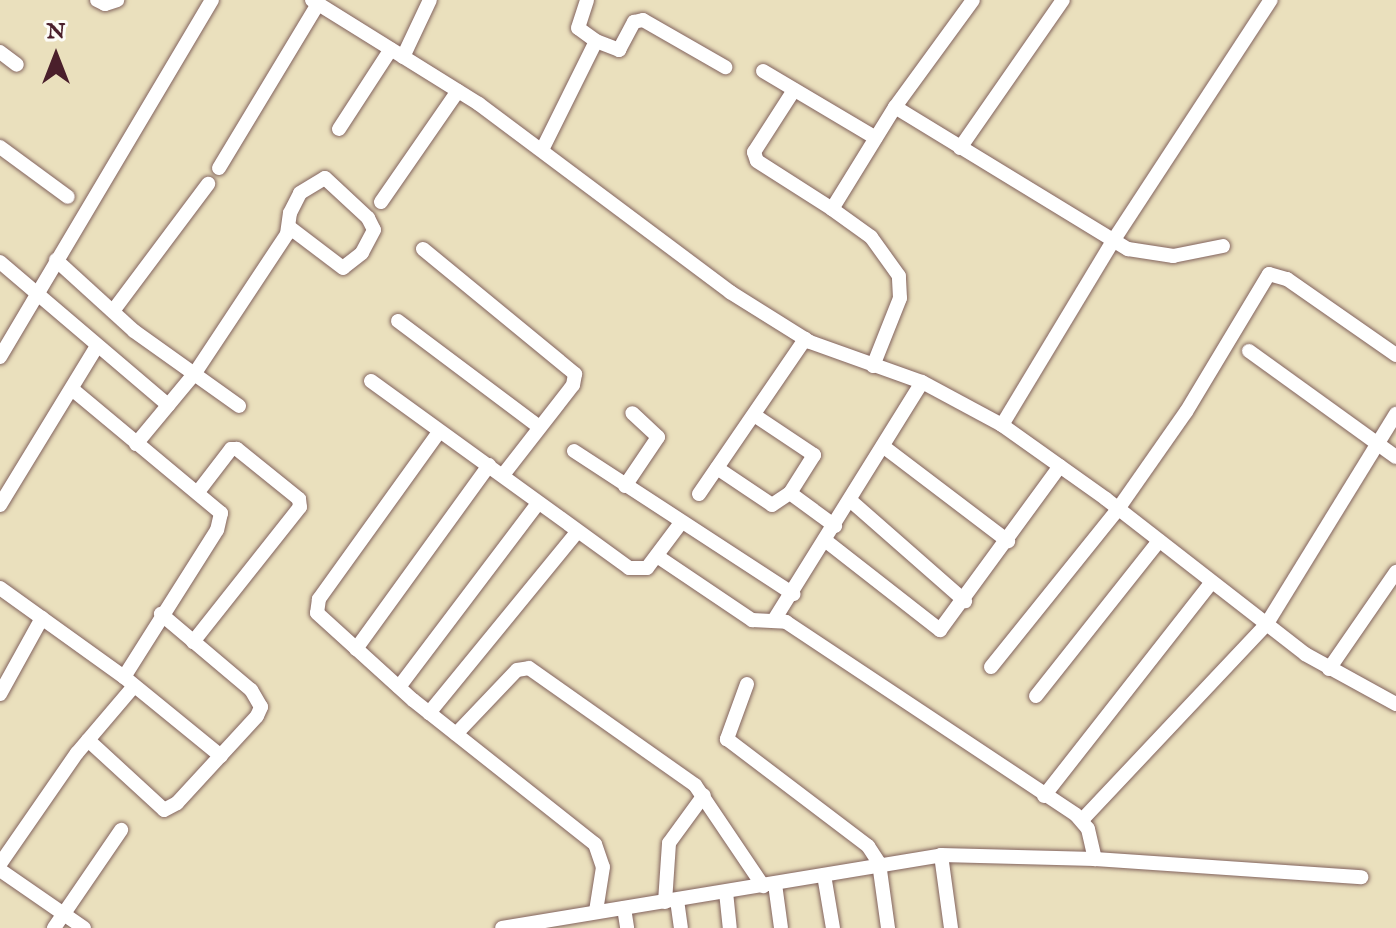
<!DOCTYPE html>
<style>
body{margin:0}
#map{position:relative;width:1396px;height:928px;overflow:hidden;background:#eae0bd;font-family:"IM FELL English",serif}
div>[style]{position:absolute}
.roads{filter:drop-shadow(0 0 2px #82635e) drop-shadow(0 0 2px #82635e)}
.minor>*{height:14px;margin:-7px;padding:0 7px;transform-origin:7px;border-radius:7px;background:#fff}
span{translate:-50% -50%;white-space:nowrap;text-align:center;line-height:1.15;-webkit-text-stroke:8px #fdfcf7;paint-order:stroke}
.north{position:absolute;left:16px;top:16px;width:80px;height:80px;-webkit-text-stroke:6px #fdfcf7;paint-order:stroke;rotate:0deg;font-size:22px;font-weight:700;line-height:32px;text-align:center;color:#4a1f2b}
.north::after{content:'';display:block;margin:auto;width:28px;height:36px;background:#4a1f2b;clip-path:polygon(50% 0,100% 100%,50% 72%,0 100%)}
</style>
<div id="map">
<div class="roads">
<div class="minor">
<i style="left:97px;top:0;width:9px;rotate:27deg"></i>
<i style="left:105px;top:4px;width:13px;rotate:-18deg"></i>
<i style="left:312px;top:0;width:197px;rotate:31.9deg"></i>
<i style="left:479px;top:104px;width:314px;rotate:36.8deg"></i>
<i style="left:730px;top:292px;width:94px;rotate:32deg"></i>
<i style="left:810px;top:342px;width:119px;rotate:19.7deg"></i>
<i style="left:922px;top:382px;width:91px;rotate:28.3deg"></i>
<i style="left:1002px;top:425px;width:128px;rotate:35.4deg"></i>
<i style="left:1106px;top:499px;width:252px;rotate:37.9deg"></i>
<i style="left:1305px;top:654px;width:104px;rotate:28.8deg"></i>
<i style="left:596px;top:41px;width:25px;rotate:21deg"></i>
<i style="left:619px;top:50px;width:32px;rotate:-62deg"></i>
<i style="left:634px;top:22px;width:9px;rotate:-13deg"></i>
<i style="left:643px;top:20px;width:95px;rotate:29.8deg"></i>
<i style="left:0;top:52px;width:21px;rotate:37deg"></i>
<i style="left:403px;top:57px;width:63px;rotate:-64.7deg"></i>
<i style="left:763px;top:71px;width:131px;rotate:30.7deg"></i>
<i style="left:794px;top:90px;width:74px;rotate:122.8deg"></i>
<i style="left:754px;top:152px;width:9px;rotate:72deg"></i>
<i style="left:757px;top:161px;width:89px;rotate:32.6deg"></i>
<i style="left:895px;top:107px;width:273px;rotate:31.4deg"></i>
<i style="left:1128px;top:249px;width:46px;rotate:8.8deg"></i>
<i style="left:1173px;top:256px;width:51px;rotate:-11.3deg"></i>
<i style="left:339px;top:129px;width:95px;rotate:-57deg"></i>
<i style="left:0;top:147px;width:84px;rotate:36.3deg"></i>
<i style="left:543px;top:148px;width:119px;rotate:-63.6deg"></i>
<i style="left:596px;top:41px;width:22px;rotate:-144deg"></i>
<i style="left:578px;top:28px;width:29px;rotate:-72deg"></i>
<i style="left:960px;top:148px;width:180px;rotate:-55.2deg"></i>
<i style="left:219px;top:168px;width:192px;rotate:-58.9deg"></i>
<i style="left:381px;top:202px;width:135px;rotate:-55.3deg"></i>
<i style="left:423px;top:249px;width:197px;rotate:39.4deg"></i>
<i style="left:575px;top:374px;width:11px;rotate:100deg"></i>
<i style="left:573px;top:385px;width:114px;rotate:127.9deg"></i>
<i style="left:56px;top:260px;width:105px;rotate:42.3deg"></i>
<i style="left:134px;top:331px;width:129px;rotate:35.5deg"></i>
<i style="left:0;top:262px;width:221px;rotate:40.4deg"></i>
<i style="left:113px;top:311px;width:159px;rotate:-53.2deg"></i>
<i style="left:398px;top:321px;width:176px;rotate:36.9deg"></i>
<i style="left:1249px;top:351px;width:181px;rotate:35.8deg"></i>
<i style="left:0;top:357px;width:415px;rotate:-59.3deg"></i>
<i style="left:873px;top:366px;width:73px;rotate:-68.3deg"></i>
<i style="left:900px;top:298px;width:22px;rotate:-93deg"></i>
<i style="left:899px;top:276px;width:48px;rotate:-125.7deg"></i>
<i style="left:871px;top:237px;width:48px;rotate:-144.3deg"></i>
<i style="left:832px;top:209px;width:120px;rotate:-58.3deg"></i>
<i style="left:895px;top:107px;width:132px;rotate:-53.9deg"></i>
<i style="left:371px;top:381px;width:319px;rotate:35.9deg"></i>
<i style="left:629px;top:568px;width:18px"></i>
<i style="left:647px;top:568px;width:55px;rotate:-53.1deg"></i>
<i style="left:72px;top:389px;width:194px;rotate:39.8deg"></i>
<i style="left:221px;top:513px;width:17px;rotate:103deg"></i>
<i style="left:217px;top:530px;width:174px;rotate:122.3deg"></i>
<i style="left:1002px;top:425px;width:215px;rotate:-58.9deg"></i>
<i style="left:1113px;top:241px;width:288px;rotate:-56.8deg"></i>
<i style="left:439px;top:432px;width:206px;rotate:125.7deg"></i>
<i style="left:319px;top:599px;width:14px;rotate:98deg"></i>
<i style="left:317px;top:613px;width:130px;rotate:42.2deg"></i>
<i style="left:413px;top:700px;width:232px;rotate:38.4deg"></i>
<i style="left:595px;top:844px;width:24px;rotate:71deg"></i>
<i style="left:603px;top:867px;width:45px;rotate:99deg"></i>
<i style="left:136px;top:444px;width:92px;rotate:-50.3deg"></i>
<i style="left:195px;top:373px;width:167px;rotate:-56.5deg"></i>
<i style="left:287px;top:234px;width:21px;rotate:-82deg"></i>
<i style="left:290px;top:213px;width:22px;rotate:-63deg"></i>
<i style="left:300px;top:193px;width:29px;rotate:-31deg"></i>
<i style="left:325px;top:178px;width:59px;rotate:42.9deg"></i>
<i style="left:368px;top:218px;width:13px;rotate:63deg"></i>
<i style="left:374px;top:230px;width:26px;rotate:118deg"></i>
<i style="left:362px;top:253px;width:24px;rotate:142deg"></i>
<i style="left:343px;top:268px;width:68px;rotate:-142.8deg"></i>
<i style="left:884px;top:447px;width:156px;rotate:37.2deg"></i>
<i style="left:574px;top:451px;width:262px;rotate:33.1deg"></i>
<i style="left:717px;top:468px;width:66px;rotate:33.9deg"></i>
<i style="left:772px;top:505px;width:22px;rotate:-34deg"></i>
<i style="left:790px;top:493px;width:45px;rotate:-57.7deg"></i>
<i style="left:814px;top:455px;width:72px;rotate:-146.3deg"></i>
<i style="left:625px;top:486px;width:59px;rotate:-56deg"></i>
<i style="left:658px;top:437px;width:35px;rotate:-137deg"></i>
<i style="left:790px;top:493px;width:56px;rotate:36.3deg"></i>
<i style="left:699px;top:494px;width:188px;rotate:-55.6deg"></i>
<i style="left:851px;top:501px;width:152px;rotate:41.3deg"></i>
<i style="left:0;top:505px;width:186px;rotate:-58.6deg"></i>
<i style="left:826px;top:541px;width:145px;rotate:38deg"></i>
<i style="left:940px;top:630px;width:203px;rotate:-53.8deg"></i>
<i style="left:657px;top:556px;width:115px;rotate:34deg"></i>
<i style="left:752px;top:620px;width:34px;rotate:3deg"></i>
<i style="left:786px;top:622px;width:348px;rotate:33.6deg"></i>
<i style="left:1076px;top:815px;width:18px;rotate:49deg"></i>
<i style="left:1088px;top:829px;width:31px;rotate:77deg"></i>
<i style="left:0;top:588px;width:153px;rotate:35.7deg"></i>
<i style="left:124px;top:677px;width:125px;rotate:39.2deg"></i>
<i style="left:774px;top:620px;width:280px;rotate:-58.1deg"></i>
<i style="left:193px;top:642px;width:172px;rotate:-51.6deg"></i>
<i style="left:300px;top:507px;width:8px;rotate:-97deg"></i>
<i style="left:299px;top:499px;width:80px;rotate:-141.1deg"></i>
<i style="left:237px;top:449px;width:6px;rotate:180deg"></i>
<i style="left:231px;top:449px;width:54px;rotate:127.5deg"></i>
<i style="left:356px;top:649px;width:227px;rotate:-54.1deg"></i>
<i style="left:991px;top:667px;width:203px;rotate:-51.2deg"></i>
<i style="left:1118px;top:509px;width:118px;rotate:-55deg"></i>
<i style="left:1186px;top:412px;width:161px;rotate:-59deg"></i>
<i style="left:1269px;top:274px;width:19px;rotate:16deg"></i>
<i style="left:1287px;top:279px;width:133px;rotate:34.9deg"></i>
<i style="left:1329px;top:669px;width:118px;rotate:-55.4deg"></i>
<i style="left:747px;top:684px;width:59px;rotate:110deg"></i>
<i style="left:727px;top:739px;width:177px;rotate:37.2deg"></i>
<i style="left:868px;top:846px;width:20px;rotate:57deg"></i>
<i style="left:879px;top:863px;width:66px;rotate:82.1deg"></i>
<i style="left:399px;top:687px;width:231px;rotate:-52.9deg"></i>
<i style="left:0;top:694px;width:87px;rotate:-61.1deg"></i>
<i style="left:1036px;top:696px;width:198px;rotate:-51.6deg"></i>
<i style="left:429px;top:713px;width:234px;rotate:-50.7deg"></i>
<i style="left:456px;top:734px;width:88px;rotate:-46.4deg"></i>
<i style="left:517px;top:670px;width:12px;rotate:-9deg"></i>
<i style="left:529px;top:668px;width:203px;rotate:35.2deg"></i>
<i style="left:695px;top:785px;width:122px;rotate:56deg"></i>
<i style="left:88px;top:740px;width:103px;rotate:42.6deg"></i>
<i style="left:164px;top:810px;width:15px;rotate:-28deg"></i>
<i style="left:177px;top:803px;width:118px;rotate:-47.4deg"></i>
<i style="left:257px;top:716px;width:10px;rotate:-66deg"></i>
<i style="left:261px;top:707px;width:20px;rotate:-120deg"></i>
<i style="left:251px;top:690px;width:118px;rotate:-139.8deg"></i>
<i style="left:1044px;top:796px;width:271px;rotate:-51.9deg"></i>
<i style="left:1082px;top:820px;width:268px;rotate:-46.7deg"></i>
<i style="left:1266px;top:625px;width:248px;rotate:-58.4deg"></i>
<i style="left:941px;top:855px;width:74px;rotate:82.2deg"></i>
<i style="left:0;top:864px;width:135px;rotate:-55.3deg"></i>
<i style="left:77px;top:753px;width:88px;rotate:-49.6deg"></i>
<i style="left:0;top:870px;width:102px;rotate:34.6deg"></i>
<i style="left:824px;top:875px;width:54px;rotate:80.4deg"></i>
<i style="left:775px;top:884px;width:44px;rotate:82.2deg"></i>
<i style="left:726px;top:892px;width:36px;rotate:84deg"></i>
<i style="left:677px;top:900px;width:28px;rotate:82deg"></i>
<i style="left:665px;top:902px;width:59px;rotate:-86.1deg"></i>
<i style="left:669px;top:843px;width:59px;rotate:-53.9deg"></i>
<i style="left:624px;top:908px;width:20px;rotate:81deg"></i>
<i style="left:54px;top:928px;width:119px;rotate:-55.6deg"></i>
<i style="left:502px;top:928px;width:445px;rotate:-9.4deg"></i>
<i style="left:941px;top:855px;width:154px;rotate:1.5deg"></i>
<i style="left:1095px;top:859px;width:267px;rotate:3.9deg"></i>
</div>
</div>
<div class="north">N</div>
</div>
